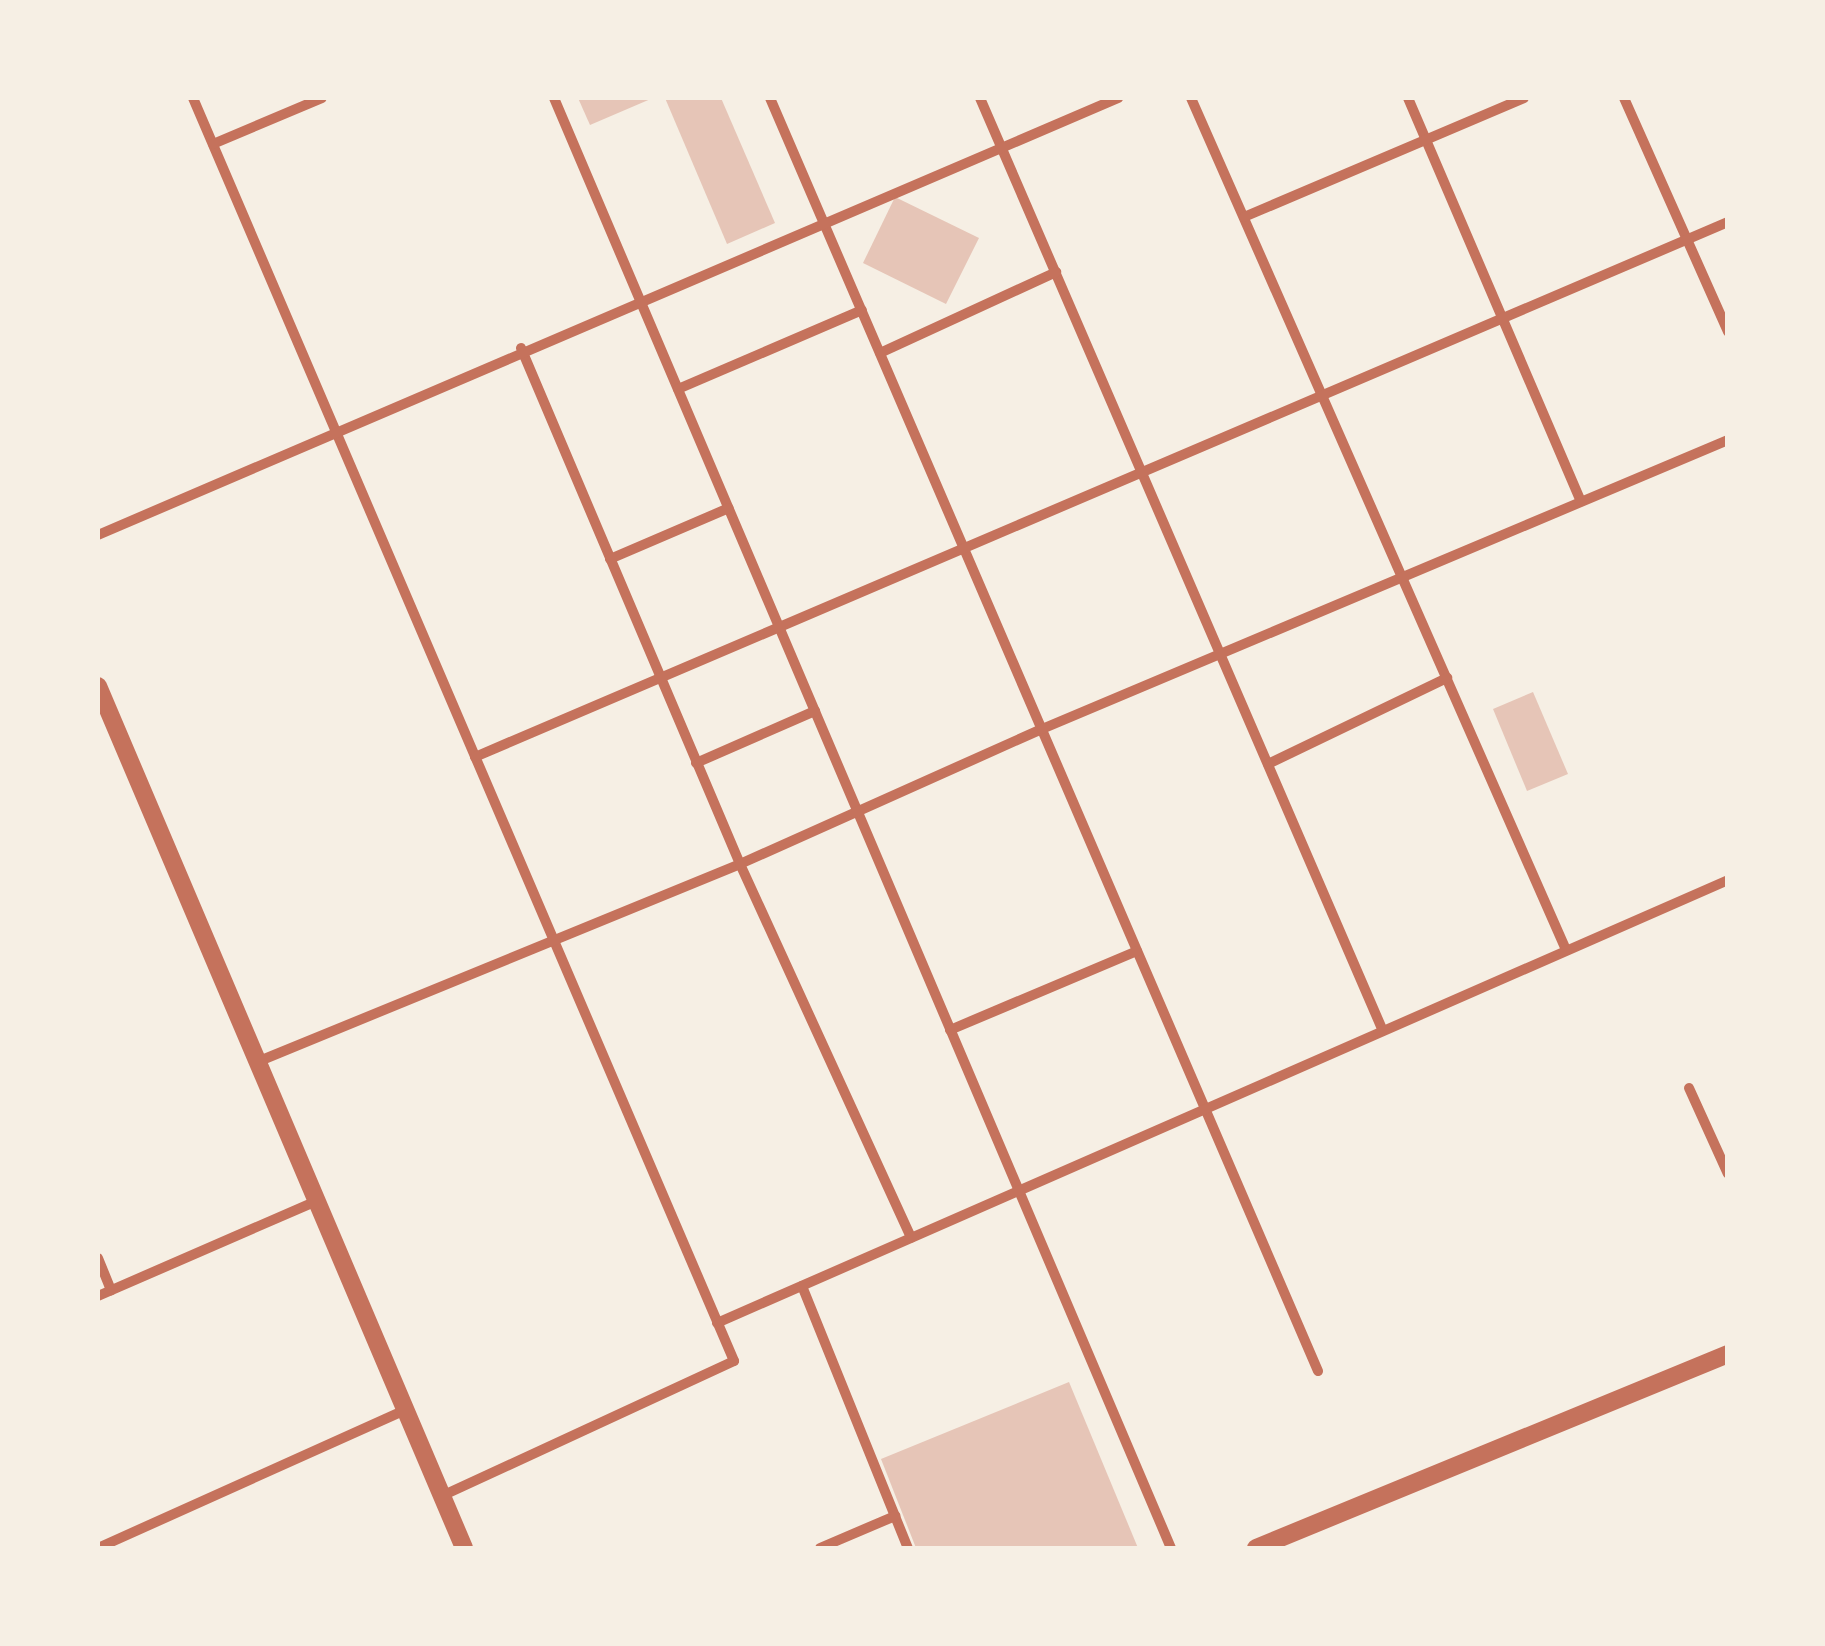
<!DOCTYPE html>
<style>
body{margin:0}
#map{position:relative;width:1825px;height:1646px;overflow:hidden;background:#f6efe4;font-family:"Golos Text",sans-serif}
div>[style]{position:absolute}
.building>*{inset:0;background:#e6c5b7}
.minor>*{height:10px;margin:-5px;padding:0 5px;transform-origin:5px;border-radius:5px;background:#c5725c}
.tertiary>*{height:18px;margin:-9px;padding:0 9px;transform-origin:9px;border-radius:9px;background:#c5725c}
span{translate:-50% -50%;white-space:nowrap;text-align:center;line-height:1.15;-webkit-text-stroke:8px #f6efe4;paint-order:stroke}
.frame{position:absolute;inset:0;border:100px solid #f6efe4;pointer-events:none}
</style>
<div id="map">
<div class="building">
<i style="clip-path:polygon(578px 98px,653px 98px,590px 125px)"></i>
<i style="clip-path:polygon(665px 98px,721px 98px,775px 223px,727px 244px)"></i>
<i style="clip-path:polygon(895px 197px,979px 238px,946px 304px,863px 263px)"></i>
<i style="clip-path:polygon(1533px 692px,1568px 774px,1527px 791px,1493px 709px)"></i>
<i style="clip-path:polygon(1069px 1382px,1138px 1548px,916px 1548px,881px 1459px)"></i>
</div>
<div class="minor">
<i style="left:193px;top:98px;width:1374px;rotate:66.81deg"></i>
<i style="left:734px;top:1361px;width:322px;rotate:155.2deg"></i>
<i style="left:554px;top:98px;width:1576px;rotate:66.95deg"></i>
<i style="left:770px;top:98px;width:1386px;rotate:66.71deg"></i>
<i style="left:980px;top:98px;width:1016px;rotate:66.64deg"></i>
<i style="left:1191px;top:98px;width:931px;rotate:66.24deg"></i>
<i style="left:1408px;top:98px;width:439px;rotate:66.8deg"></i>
<i style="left:1624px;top:98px;width:256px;rotate:66deg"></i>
<i style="left:213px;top:144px;width:118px;rotate:-22.9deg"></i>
<i style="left:1244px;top:217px;width:304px;rotate:-23deg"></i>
<i style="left:521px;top:348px;width:561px;rotate:67deg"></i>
<i style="left:740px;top:864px;width:411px;rotate:65.4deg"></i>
<i style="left:880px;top:353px;width:194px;rotate:-24.7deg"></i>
<i style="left:678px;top:389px;width:200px;rotate:-23.2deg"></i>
<i style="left:98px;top:535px;width:1110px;rotate:-23.19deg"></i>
<i style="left:610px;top:559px;width:129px;rotate:-23.2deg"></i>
<i style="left:475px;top:757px;width:1362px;rotate:-23.12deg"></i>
<i style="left:696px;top:763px;width:130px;rotate:-23.6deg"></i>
<i style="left:1268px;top:764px;width:199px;rotate:-25.7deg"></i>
<i style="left:950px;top:1030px;width:203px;rotate:-22.9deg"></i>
<i style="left:257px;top:1062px;width:522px;rotate:-22.29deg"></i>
<i style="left:740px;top:864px;width:331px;rotate:-24.1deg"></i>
<i style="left:1042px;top:729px;width:744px;rotate:-22.84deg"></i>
<i style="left:1689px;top:1088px;width:94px;rotate:65.6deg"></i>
<i style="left:98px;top:1258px;width:35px;rotate:68deg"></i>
<i style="left:802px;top:1286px;width:283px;rotate:68deg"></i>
<i style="left:98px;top:1296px;width:238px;rotate:-23.5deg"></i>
<i style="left:717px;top:1323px;width:1104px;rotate:-23.66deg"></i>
<i style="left:98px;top:1548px;width:337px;rotate:-24.2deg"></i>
<i style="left:820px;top:1548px;width:82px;rotate:-23.1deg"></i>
</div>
<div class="tertiary">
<i style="left:98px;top:686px;width:936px;rotate:66.99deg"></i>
<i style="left:1256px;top:1548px;width:510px;rotate:-22.34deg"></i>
</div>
<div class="frame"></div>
</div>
